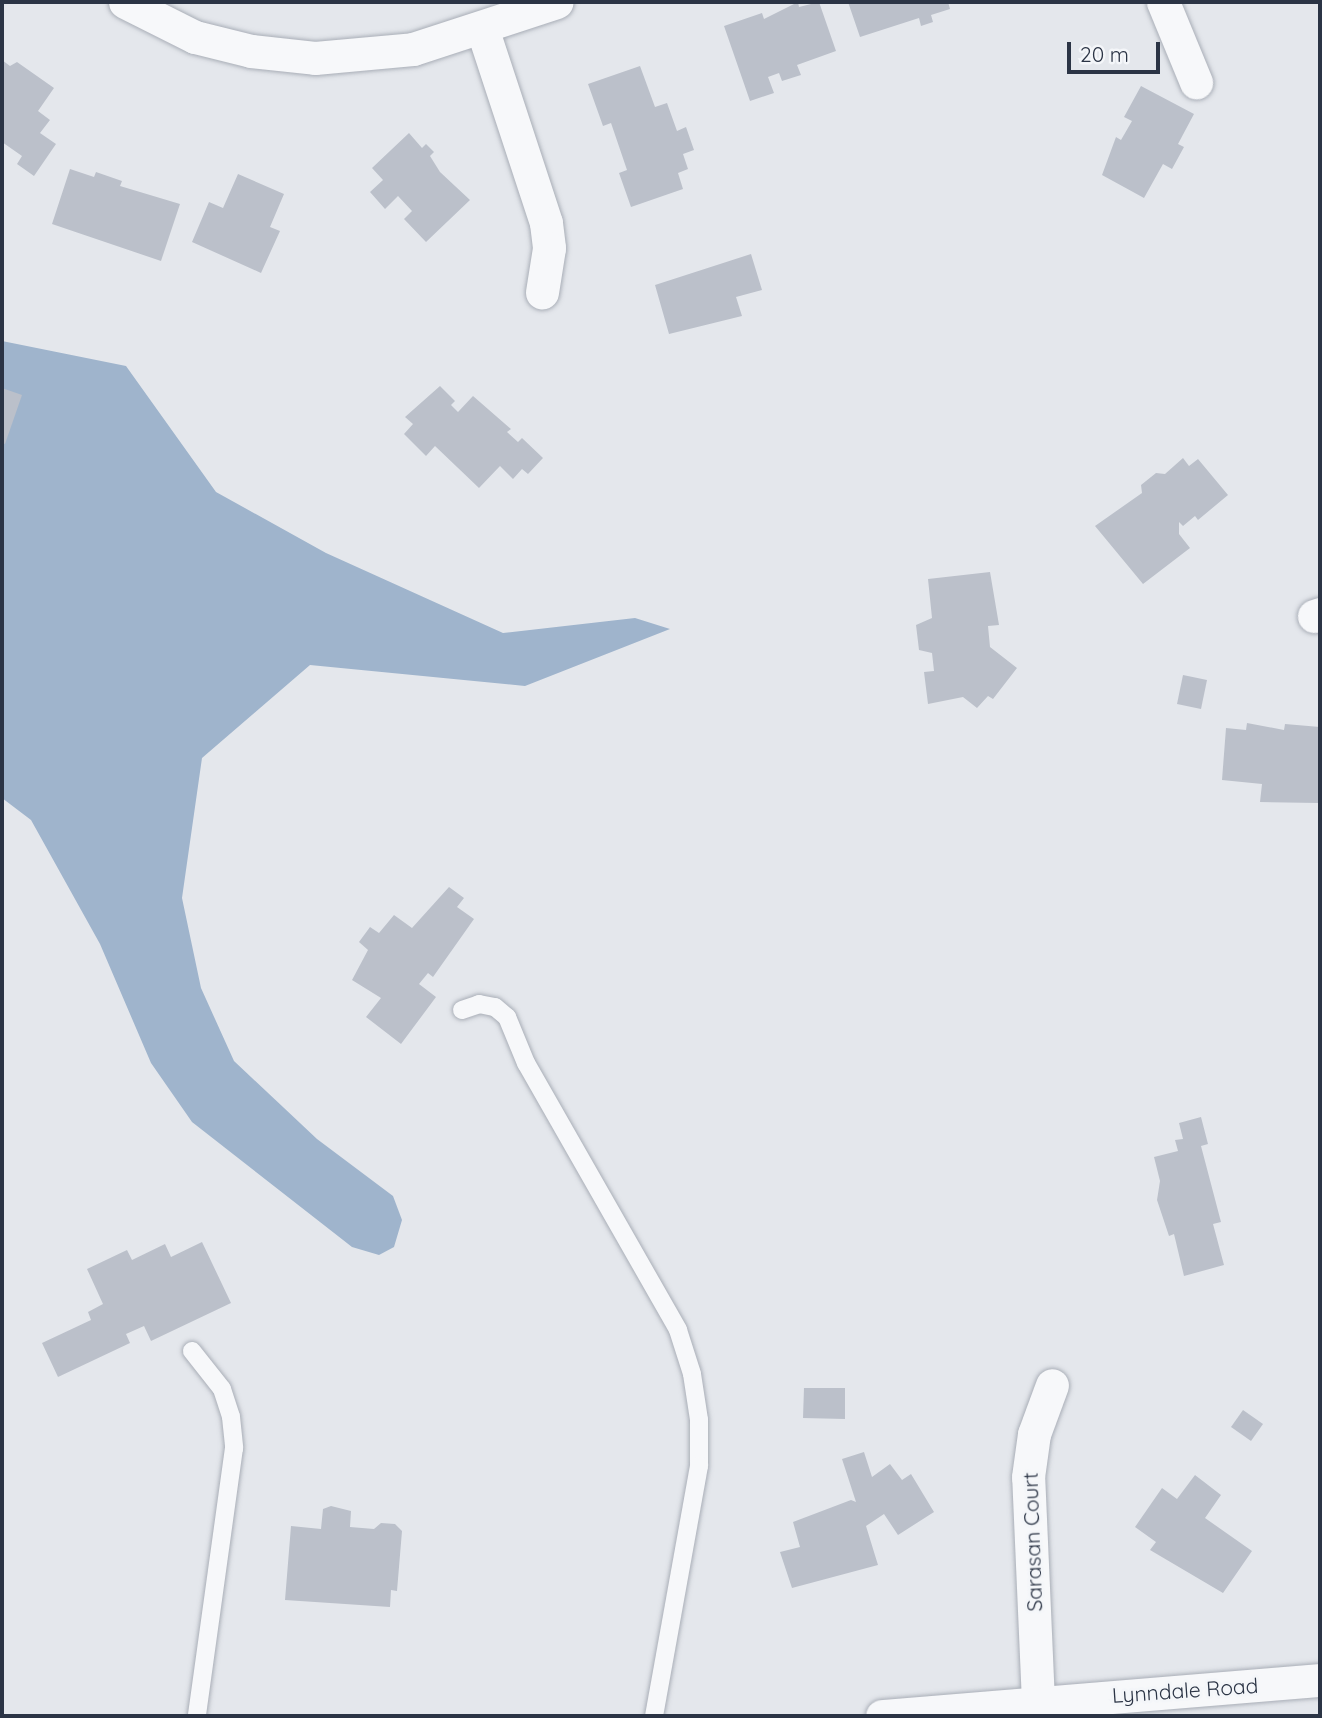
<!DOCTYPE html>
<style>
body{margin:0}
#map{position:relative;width:1322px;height:1718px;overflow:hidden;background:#e4e7ec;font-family:Quicksand,sans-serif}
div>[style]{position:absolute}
.water>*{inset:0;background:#9fb4cc}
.building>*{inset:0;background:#bbc0ca}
.roads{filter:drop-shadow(0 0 2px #a9aeb7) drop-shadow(0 0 2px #a9aeb7)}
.lane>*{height:18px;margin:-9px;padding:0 9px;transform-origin:9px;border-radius:9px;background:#f7f8fa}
.street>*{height:33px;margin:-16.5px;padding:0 16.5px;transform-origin:16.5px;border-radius:16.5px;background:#f7f8fa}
span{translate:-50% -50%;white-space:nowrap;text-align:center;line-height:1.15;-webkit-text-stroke:6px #f4f6f9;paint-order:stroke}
.street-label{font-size:21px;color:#2b3445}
.frame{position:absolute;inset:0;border:4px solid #2b3445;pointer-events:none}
.scale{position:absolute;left:1067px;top:42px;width:93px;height:32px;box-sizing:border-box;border:4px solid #2b3445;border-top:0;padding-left:9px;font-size:21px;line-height:24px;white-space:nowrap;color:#2b3445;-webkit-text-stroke:5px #f4f6f9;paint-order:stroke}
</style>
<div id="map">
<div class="water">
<i style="clip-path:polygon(2px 341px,126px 366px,216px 492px,326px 553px,503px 633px,635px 618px,670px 629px,525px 686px,310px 665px,202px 758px,182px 898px,201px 988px,234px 1061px,317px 1139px,393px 1196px,402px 1220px,394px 1247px,379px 1255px,352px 1247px,192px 1122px,151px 1063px,100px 944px,31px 820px,2px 798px)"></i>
</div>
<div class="building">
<i style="clip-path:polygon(798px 2px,799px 7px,819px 2px,836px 51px,797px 65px,801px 75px,782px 81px,779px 73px,768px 77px,774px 93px,750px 101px,724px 26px,762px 13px,764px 19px)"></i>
<i style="clip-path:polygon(848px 2px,948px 2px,950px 9px,931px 15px,933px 22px,921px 26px,919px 18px,860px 37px)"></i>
<i style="clip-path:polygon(2px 60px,10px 66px,17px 62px,54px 88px,38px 111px,50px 120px,40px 133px,56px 144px,34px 176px,17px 164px,22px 156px,2px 142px)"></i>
<i style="clip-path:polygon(640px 66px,655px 107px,667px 103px,677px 131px,686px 127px,694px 150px,683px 154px,688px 169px,678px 173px,683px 189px,631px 207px,619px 173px,627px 170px,611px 123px,603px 126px,588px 84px)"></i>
<i style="clip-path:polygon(1141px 86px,1194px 114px,1178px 144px,1184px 147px,1172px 169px,1163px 164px,1144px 198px,1102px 175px,1116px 137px,1121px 140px,1132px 121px,1124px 117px)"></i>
<i style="clip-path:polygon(409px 133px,422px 148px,426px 144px,434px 152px,430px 156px,440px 172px,470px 200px,426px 242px,404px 219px,412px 211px,398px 196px,385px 209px,370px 192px,383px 180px,372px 168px)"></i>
<i style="clip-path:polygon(70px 169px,94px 177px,96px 172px,122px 181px,120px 186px,180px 204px,161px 261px,52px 224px)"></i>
<i style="clip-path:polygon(238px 174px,284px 194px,270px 227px,280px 231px,261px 273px,192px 242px,209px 202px,223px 208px)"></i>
<i style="clip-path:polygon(751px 254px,762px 290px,736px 297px,742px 316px,669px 334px,655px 285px)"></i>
<i style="clip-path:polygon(440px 386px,455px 401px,451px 405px,458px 412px,473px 396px,511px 429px,507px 432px,518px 442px,522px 438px,543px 458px,528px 474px,522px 469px,513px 479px,500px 466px,479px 488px,435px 446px,426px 456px,404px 434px,413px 424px,405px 417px)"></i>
<i style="clip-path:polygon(2px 388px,22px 395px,5px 444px,2px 443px)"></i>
<i style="clip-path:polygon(1183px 458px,1189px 466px,1198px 459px,1228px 495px,1198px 520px,1195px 516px,1183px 526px,1179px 522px,1179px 534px,1190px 548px,1143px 584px,1095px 526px,1142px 493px,1141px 485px,1156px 473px,1165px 474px)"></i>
<i style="clip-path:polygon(990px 572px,999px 625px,988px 626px,990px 647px,1017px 668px,993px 699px,988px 696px,977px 708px,963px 697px,928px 704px,924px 672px,934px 671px,932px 653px,919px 650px,916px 625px,932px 618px,928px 579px)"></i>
<i style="clip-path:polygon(1183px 675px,1207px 680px,1201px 709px,1177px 704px)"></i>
<i style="clip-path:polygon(1247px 723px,1284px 730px,1285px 724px,1320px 727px,1319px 803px,1260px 802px,1262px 784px,1222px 780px,1226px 728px,1246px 730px)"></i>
<i style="clip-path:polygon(449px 887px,464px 898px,457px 907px,474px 919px,433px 977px,428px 973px,419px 984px,436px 997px,401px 1044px,366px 1017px,381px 998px,352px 980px,368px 950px,359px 942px,370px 927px,379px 933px,394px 915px,412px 928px)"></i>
<i style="clip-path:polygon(1201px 1117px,1208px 1144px,1201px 1146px,1221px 1222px,1213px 1224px,1224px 1265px,1184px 1276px,1174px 1234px,1169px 1236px,1157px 1200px,1160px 1181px,1154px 1157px,1178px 1151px,1175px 1140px,1183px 1139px,1179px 1123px)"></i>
<i style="clip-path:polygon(202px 1242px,231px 1303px,151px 1341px,144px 1326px,126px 1334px,130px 1343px,58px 1377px,42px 1343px,91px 1320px,88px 1312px,103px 1304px,87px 1269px,127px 1250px,132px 1260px,165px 1244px,171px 1257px)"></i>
<i style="clip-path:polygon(804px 1388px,845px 1388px,845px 1419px,803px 1418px)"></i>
<i style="clip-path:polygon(1243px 1410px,1263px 1424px,1251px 1441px,1231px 1427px)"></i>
<i style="clip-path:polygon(864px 1452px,872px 1477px,890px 1464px,902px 1480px,911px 1474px,934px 1512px,898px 1535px,884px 1514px,866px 1526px,878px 1565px,792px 1588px,780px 1552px,800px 1547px,793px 1522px,851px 1500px,856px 1502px,842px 1459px)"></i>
<i style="clip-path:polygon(1195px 1475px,1221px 1495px,1205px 1518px,1252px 1551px,1223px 1593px,1150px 1550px,1156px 1542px,1135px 1527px,1162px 1488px,1177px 1499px)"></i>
<i style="clip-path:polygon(331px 1506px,351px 1511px,350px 1527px,374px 1529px,381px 1523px,395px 1524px,402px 1531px,397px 1591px,391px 1590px,390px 1607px,285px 1600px,291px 1526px,321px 1529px,323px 1509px)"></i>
</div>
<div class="roads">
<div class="lane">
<i style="left:462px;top:1010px;width:18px;rotate:-19deg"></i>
<i style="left:479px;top:1004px;width:16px;rotate:11deg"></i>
<i style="left:495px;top:1007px;width:16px;rotate:40deg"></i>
<i style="left:507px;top:1017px;width:50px;rotate:67.6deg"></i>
<i style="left:526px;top:1063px;width:307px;rotate:60.3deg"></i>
<i style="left:678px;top:1330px;width:46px;rotate:72.3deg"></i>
<i style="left:692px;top:1374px;width:47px;rotate:81.3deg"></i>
<i style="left:699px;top:1420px;width:46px;rotate:90deg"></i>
<i style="left:699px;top:1466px;width:254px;rotate:100.2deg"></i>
<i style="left:192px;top:1351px;width:48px;rotate:51.7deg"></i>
<i style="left:222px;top:1389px;width:29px;rotate:72deg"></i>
<i style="left:231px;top:1417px;width:31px;rotate:84deg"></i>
<i style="left:234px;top:1448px;width:271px;rotate:97.9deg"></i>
</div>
<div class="street">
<i style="left:125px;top:2px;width:78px;rotate:26.6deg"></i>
<i style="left:195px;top:37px;width:58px;rotate:14deg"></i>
<i style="left:251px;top:51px;width:64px;rotate:6.2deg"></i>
<i style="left:315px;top:58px;width:98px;rotate:-5.2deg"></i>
<i style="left:413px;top:49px;width:151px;rotate:-18.1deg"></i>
<i style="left:1163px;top:2px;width:87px;rotate:67.6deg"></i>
<i style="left:482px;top:28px;width:205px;rotate:71.8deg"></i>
<i style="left:546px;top:223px;width:25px;rotate:83deg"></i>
<i style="left:549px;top:248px;width:45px;rotate:99deg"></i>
<i style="left:1314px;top:616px;width:6px;rotate:-18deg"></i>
<i style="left:1038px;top:1702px;width:225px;rotate:-92.5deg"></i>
<i style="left:1028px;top:1477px;width:43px;rotate:-82.1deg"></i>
<i style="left:1034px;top:1434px;width:52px;rotate:-69.8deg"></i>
<i style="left:882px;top:1716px;width:439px;rotate:-4.7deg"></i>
</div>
</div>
<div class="street-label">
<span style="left:1032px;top:1542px;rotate:-92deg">Sarasan Court</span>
<span style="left:1185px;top:1690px;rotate:-4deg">Lynndale Road</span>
</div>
<div class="frame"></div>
<div class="scale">20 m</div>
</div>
